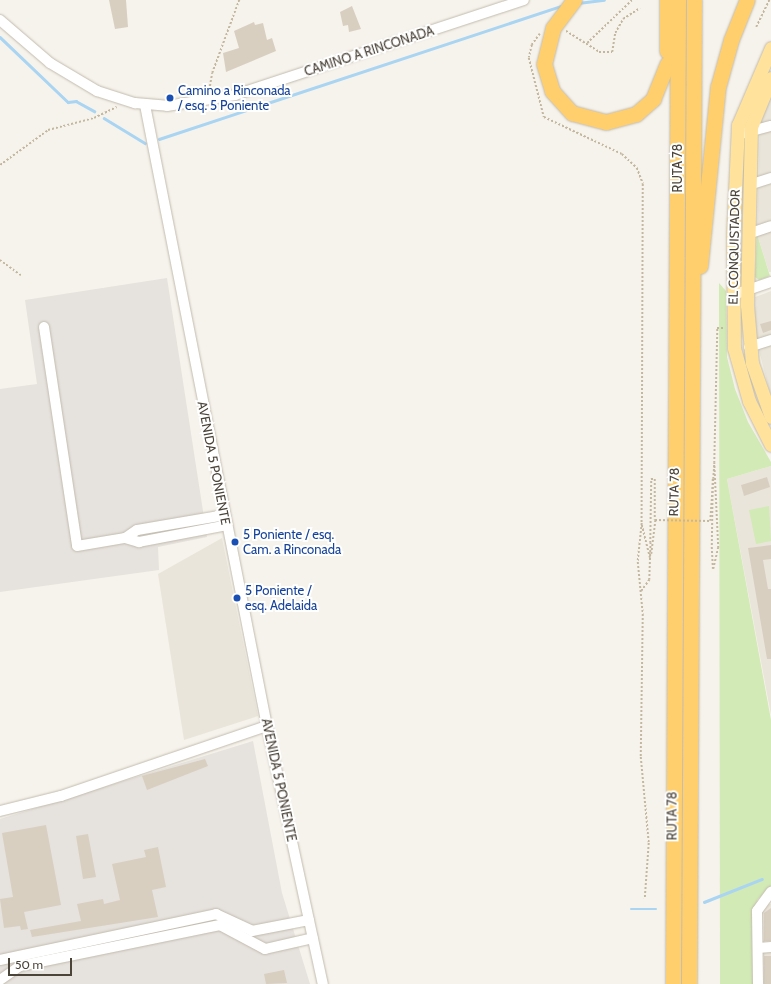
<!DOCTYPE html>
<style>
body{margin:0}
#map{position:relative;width:771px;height:984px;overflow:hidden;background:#f6f3ec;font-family:Cabin,sans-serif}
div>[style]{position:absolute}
.residential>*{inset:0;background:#eae5da}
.industrial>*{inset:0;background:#e6e2dd}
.green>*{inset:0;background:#d2eab5}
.stream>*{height:2.5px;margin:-1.25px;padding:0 1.25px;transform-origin:1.25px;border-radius:1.25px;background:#a9d4f2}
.building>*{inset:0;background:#d8cfc1}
.path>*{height:1.5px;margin-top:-0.75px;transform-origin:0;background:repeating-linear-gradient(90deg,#c4b79f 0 2px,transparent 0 4px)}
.roads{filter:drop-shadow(0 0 1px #c2bbae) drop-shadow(0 0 1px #c2bbae)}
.minor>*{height:10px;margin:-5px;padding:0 5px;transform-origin:5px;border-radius:5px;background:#fff}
.major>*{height:13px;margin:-6.5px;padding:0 6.5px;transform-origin:6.5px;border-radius:6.5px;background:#ffe39c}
.highway>*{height:15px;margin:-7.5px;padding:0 7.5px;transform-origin:7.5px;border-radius:7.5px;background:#ffcf6e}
.path-bridge>*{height:1.5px;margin-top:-0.75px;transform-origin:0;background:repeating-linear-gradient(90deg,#c4b79f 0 2px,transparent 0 4px)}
.dots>*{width:11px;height:11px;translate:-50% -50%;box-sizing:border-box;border:2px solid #fff;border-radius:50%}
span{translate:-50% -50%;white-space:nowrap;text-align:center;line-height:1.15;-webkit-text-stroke:4px #fff;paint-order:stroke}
.street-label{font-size:13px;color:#4b4439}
.transit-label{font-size:13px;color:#164399}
.left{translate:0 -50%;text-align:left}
.scale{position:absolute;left:8px;top:958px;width:64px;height:18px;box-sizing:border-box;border:2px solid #4b4439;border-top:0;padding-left:5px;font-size:12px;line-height:14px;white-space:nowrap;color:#4b4439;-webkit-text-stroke:3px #fff;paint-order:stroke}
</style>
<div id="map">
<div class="residential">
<i style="clip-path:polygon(771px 97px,771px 272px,769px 272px,757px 234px,760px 121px)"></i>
<i style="clip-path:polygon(771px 291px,771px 397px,755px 335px,755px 297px)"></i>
<i style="clip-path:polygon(771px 466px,771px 715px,727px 479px)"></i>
<i style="clip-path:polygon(222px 538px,258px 716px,184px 740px,158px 574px)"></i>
<i style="clip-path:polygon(771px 904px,771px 984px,763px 984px,760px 905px)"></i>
</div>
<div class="industrial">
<i style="clip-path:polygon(167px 278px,207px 537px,158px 547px,159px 570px,0 592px,0 389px,37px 384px,25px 300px)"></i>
<i style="clip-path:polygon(253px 741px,282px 893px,310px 984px,0 984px,0 819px)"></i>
</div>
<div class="green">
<i style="clip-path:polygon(757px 234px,770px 276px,759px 280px,755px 277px)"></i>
<i style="clip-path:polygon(719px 283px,726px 291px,727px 357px,735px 389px,748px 422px,771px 462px,771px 466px,727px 479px,771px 720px,771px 887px,758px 899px,753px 911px,754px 984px,720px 984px)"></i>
<i style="clip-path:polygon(769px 506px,771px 541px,756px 544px,749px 510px)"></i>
</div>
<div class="stream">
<i style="left:578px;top:3px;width:26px;rotate:-7deg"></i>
<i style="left:0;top:37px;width:94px;rotate:43.7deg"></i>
<i style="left:68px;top:102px;width:8px;rotate:-7deg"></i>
<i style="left:76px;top:101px;width:21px;rotate:29deg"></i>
<i style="left:104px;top:118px;width:48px;rotate:31.4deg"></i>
<i style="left:159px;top:139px;width:424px;rotate:-18.3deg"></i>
<i style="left:704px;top:902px;width:62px;rotate:-21.6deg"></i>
<i style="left:631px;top:909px;width:25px"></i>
</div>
<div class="building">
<i style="clip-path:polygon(109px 0,126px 0,128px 27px,115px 29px)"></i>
<i style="clip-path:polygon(352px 6px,361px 29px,349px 32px,348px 25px,343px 26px,340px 12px)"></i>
<i style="clip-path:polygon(254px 22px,255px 25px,263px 23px,267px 40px,272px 38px,276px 51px,226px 72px,223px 53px,239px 48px,234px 31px)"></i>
<i style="clip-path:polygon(771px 321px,771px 330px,763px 333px,760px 324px)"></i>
<i style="clip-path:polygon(767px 477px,770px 487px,744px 496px,741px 485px)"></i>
<i style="clip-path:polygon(771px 545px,771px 559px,763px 560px,768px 589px,771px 589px,771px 659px,767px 659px,748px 548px)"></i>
<i style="clip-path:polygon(205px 759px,208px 766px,147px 790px,142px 776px)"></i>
<i style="clip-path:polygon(46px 825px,61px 905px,24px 912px,28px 929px,21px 930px,20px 926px,4px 928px,0 899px,13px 897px,2px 833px)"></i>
<i style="clip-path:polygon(88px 834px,96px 877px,83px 879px,76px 836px)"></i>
<i style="clip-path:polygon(158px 847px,166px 887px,152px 890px,158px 917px,32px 937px,30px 930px,81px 921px,77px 904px,103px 899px,104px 904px,120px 900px,112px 864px,146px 857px,144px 850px)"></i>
<i style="clip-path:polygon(771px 908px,771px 941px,764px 941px,764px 913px)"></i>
<i style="clip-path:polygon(764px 956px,771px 956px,771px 984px,764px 984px)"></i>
<i style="clip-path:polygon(284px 970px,287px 983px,266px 984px,264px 974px)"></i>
</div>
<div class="path">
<i style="left:756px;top:27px;width:30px;rotate:-64deg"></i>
<i style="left:566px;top:31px;width:39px;rotate:32deg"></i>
<i style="left:599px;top:52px;width:13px"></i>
<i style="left:612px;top:52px;width:19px;rotate:-81deg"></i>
<i style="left:615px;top:33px;width:16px;rotate:-60deg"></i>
<i style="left:623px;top:19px;width:20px;rotate:-33deg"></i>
<i style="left:540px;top:34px;width:14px;rotate:126deg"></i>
<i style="left:532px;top:45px;width:13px;rotate:103deg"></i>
<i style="left:529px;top:58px;width:61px;rotate:75.7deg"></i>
<i style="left:544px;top:117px;width:86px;rotate:25.4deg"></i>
<i style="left:622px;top:154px;width:21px;rotate:43deg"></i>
<i style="left:637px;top:168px;width:17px;rotate:69deg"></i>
<i style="left:643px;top:184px;width:339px;rotate:90.2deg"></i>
<i style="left:642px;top:523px;width:39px;rotate:96deg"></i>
<i style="left:638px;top:562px;width:52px;rotate:84.5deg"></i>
<i style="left:643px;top:614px;width:143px;rotate:90.8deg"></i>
<i style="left:641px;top:757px;width:86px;rotate:84.7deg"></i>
<i style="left:649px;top:843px;width:56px;rotate:94.1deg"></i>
<i style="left:587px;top:43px;width:62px;rotate:-43.7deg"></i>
<i style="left:209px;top:90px;width:17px;rotate:-80deg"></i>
<i style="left:212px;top:73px;width:78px;rotate:-69.7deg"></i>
<i style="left:0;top:165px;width:59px;rotate:-36.1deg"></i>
<i style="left:48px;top:130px;width:48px;rotate:-14.6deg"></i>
<i style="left:94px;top:118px;width:25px;rotate:-26deg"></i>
<i style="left:0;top:260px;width:26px;rotate:36deg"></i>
<i style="left:713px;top:479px;width:16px;rotate:-86deg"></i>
<i style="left:642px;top:525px;width:34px;rotate:76deg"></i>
<i style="left:712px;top:547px;width:22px;rotate:87deg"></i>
<i style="left:651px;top:554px;width:34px;rotate:-83deg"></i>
<i style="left:713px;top:569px;width:22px;rotate:-77deg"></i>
<i style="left:718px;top:548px;width:85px;rotate:-92.7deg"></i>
<i style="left:714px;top:463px;width:135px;rotate:-88.7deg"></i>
<i style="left:717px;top:328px;width:7px"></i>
<i style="left:641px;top:591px;width:14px;rotate:-54deg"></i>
<i style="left:649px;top:580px;width:37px;rotate:-88deg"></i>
</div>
<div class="roads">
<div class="minor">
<i style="left:0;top:20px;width:66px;rotate:40.7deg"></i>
<i style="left:50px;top:63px;width:55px;rotate:30.8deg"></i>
<i style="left:97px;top:91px;width:40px;rotate:18deg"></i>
<i style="left:135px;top:103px;width:32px;rotate:5deg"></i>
<i style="left:167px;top:106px;width:69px;rotate:-9.2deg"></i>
<i style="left:235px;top:95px;width:304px;rotate:-18.2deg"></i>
<i style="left:145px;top:105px;width:633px;rotate:78.89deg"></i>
<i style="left:267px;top:726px;width:264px;rotate:77.8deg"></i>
<i style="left:737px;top:135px;width:35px;rotate:-15deg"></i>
<i style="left:749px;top:185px;width:23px;rotate:-18deg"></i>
<i style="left:748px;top:234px;width:24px;rotate:-19deg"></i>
<i style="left:733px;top:295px;width:40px;rotate:-18.9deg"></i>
<i style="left:44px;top:327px;width:221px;rotate:81.4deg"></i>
<i style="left:77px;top:546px;width:49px;rotate:-9.5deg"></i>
<i style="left:749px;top:347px;width:23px;rotate:-18deg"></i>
<i style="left:225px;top:515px;width:89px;rotate:170.3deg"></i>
<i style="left:137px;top:530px;width:14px;rotate:146deg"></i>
<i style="left:125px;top:538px;width:15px;rotate:16deg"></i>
<i style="left:139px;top:542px;width:90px;rotate:-10.9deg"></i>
<i style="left:0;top:811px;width:63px;rotate:-13.8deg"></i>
<i style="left:61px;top:796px;width:218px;rotate:-18.8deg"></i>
<i style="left:758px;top:948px;width:13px;rotate:-4deg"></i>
<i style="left:0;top:960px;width:221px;rotate:-12deg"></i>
<i style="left:216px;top:914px;width:40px;rotate:25deg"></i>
<i style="left:252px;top:931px;width:58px;rotate:-10.9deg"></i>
<i style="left:0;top:980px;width:24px;rotate:-35deg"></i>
<i style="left:20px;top:966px;width:204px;rotate:-11.6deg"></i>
<i style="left:220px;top:925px;width:51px;rotate:28.1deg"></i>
<i style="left:265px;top:949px;width:49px;rotate:-12.9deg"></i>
<i style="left:758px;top:984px;width:73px;rotate:-90.8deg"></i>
<i style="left:757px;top:911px;width:24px;rotate:-54deg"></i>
</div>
<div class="major">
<i style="left:771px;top:48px;width:84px;rotate:113.2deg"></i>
<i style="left:738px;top:125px;width:112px;rotate:92.6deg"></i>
<i style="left:733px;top:237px;width:111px;rotate:89.5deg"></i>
<i style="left:734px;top:348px;width:55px;rotate:74.2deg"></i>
<i style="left:749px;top:401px;width:49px;rotate:63.4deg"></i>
<i style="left:771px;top:78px;width:53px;rotate:112.2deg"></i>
<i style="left:751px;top:127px;width:178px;rotate:91.3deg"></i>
<i style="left:747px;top:305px;width:58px;rotate:85.1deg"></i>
<i style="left:752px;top:363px;width:57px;rotate:70.6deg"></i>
</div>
<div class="highway">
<i style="left:574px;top:0;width:35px;rotate:127deg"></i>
<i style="left:553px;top:28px;width:37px;rotate:104deg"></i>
<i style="left:544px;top:64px;width:28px;rotate:73deg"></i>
<i style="left:552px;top:91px;width:30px;rotate:48deg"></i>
<i style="left:572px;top:113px;width:35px;rotate:15deg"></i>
<i style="left:606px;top:122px;width:31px;rotate:-15deg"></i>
<i style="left:636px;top:114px;width:23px;rotate:-41deg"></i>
<i style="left:653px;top:99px;width:38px;rotate:-68deg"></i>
<i style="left:667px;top:0;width:51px;rotate:90deg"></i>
<i style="left:700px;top:266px;width:180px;rotate:-84.3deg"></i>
<i style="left:718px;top:87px;width:49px;rotate:-74.5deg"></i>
<i style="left:731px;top:40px;width:43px;rotate:-68.2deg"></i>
<i style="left:673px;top:984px;width:984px;rotate:-89.71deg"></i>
<i style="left:689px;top:984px;width:984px;rotate:-89.71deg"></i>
</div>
</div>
<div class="path-bridge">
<i style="left:650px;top:543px;width:64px;rotate:-89.1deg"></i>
<i style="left:651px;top:479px;width:4px"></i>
<i style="left:655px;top:479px;width:41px;rotate:90deg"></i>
<i style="left:655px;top:520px;width:55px;rotate:1deg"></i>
<i style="left:710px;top:521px;width:42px;rotate:-85.9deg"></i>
<i style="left:713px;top:479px;width:68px;rotate:90.8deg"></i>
</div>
<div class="dots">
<i style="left:170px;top:98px;background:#1a4fb4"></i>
<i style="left:235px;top:542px;background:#1a4fb4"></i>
<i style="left:237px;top:598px;background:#1a4fb4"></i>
</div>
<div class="street-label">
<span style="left:369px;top:51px;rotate:-18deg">CAMINO A RINCONADA</span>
<span style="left:677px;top:168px;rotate:-90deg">RUTA 78</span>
<span style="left:734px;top:247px;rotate:-89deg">EL CONQUISTADOR</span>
<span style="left:214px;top:463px;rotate:79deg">AVENIDA 5 PONIENTE</span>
<span style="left:674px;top:492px;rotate:-89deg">RUTA 78</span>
<span style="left:279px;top:780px;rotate:78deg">AVENIDA 5 PONIENTE</span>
<span style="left:672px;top:816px;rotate:-90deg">RUTA 78</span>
</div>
<div class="transit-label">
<span class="left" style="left:178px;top:98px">Camino a Rinconada<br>/ esq. 5 Poniente</span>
<span class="left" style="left:243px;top:542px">5 Poniente / esq.<br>Cam. a Rinconada</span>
<span class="left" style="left:245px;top:598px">5 Poniente /<br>esq. Adelaida</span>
</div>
<div class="scale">50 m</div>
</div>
